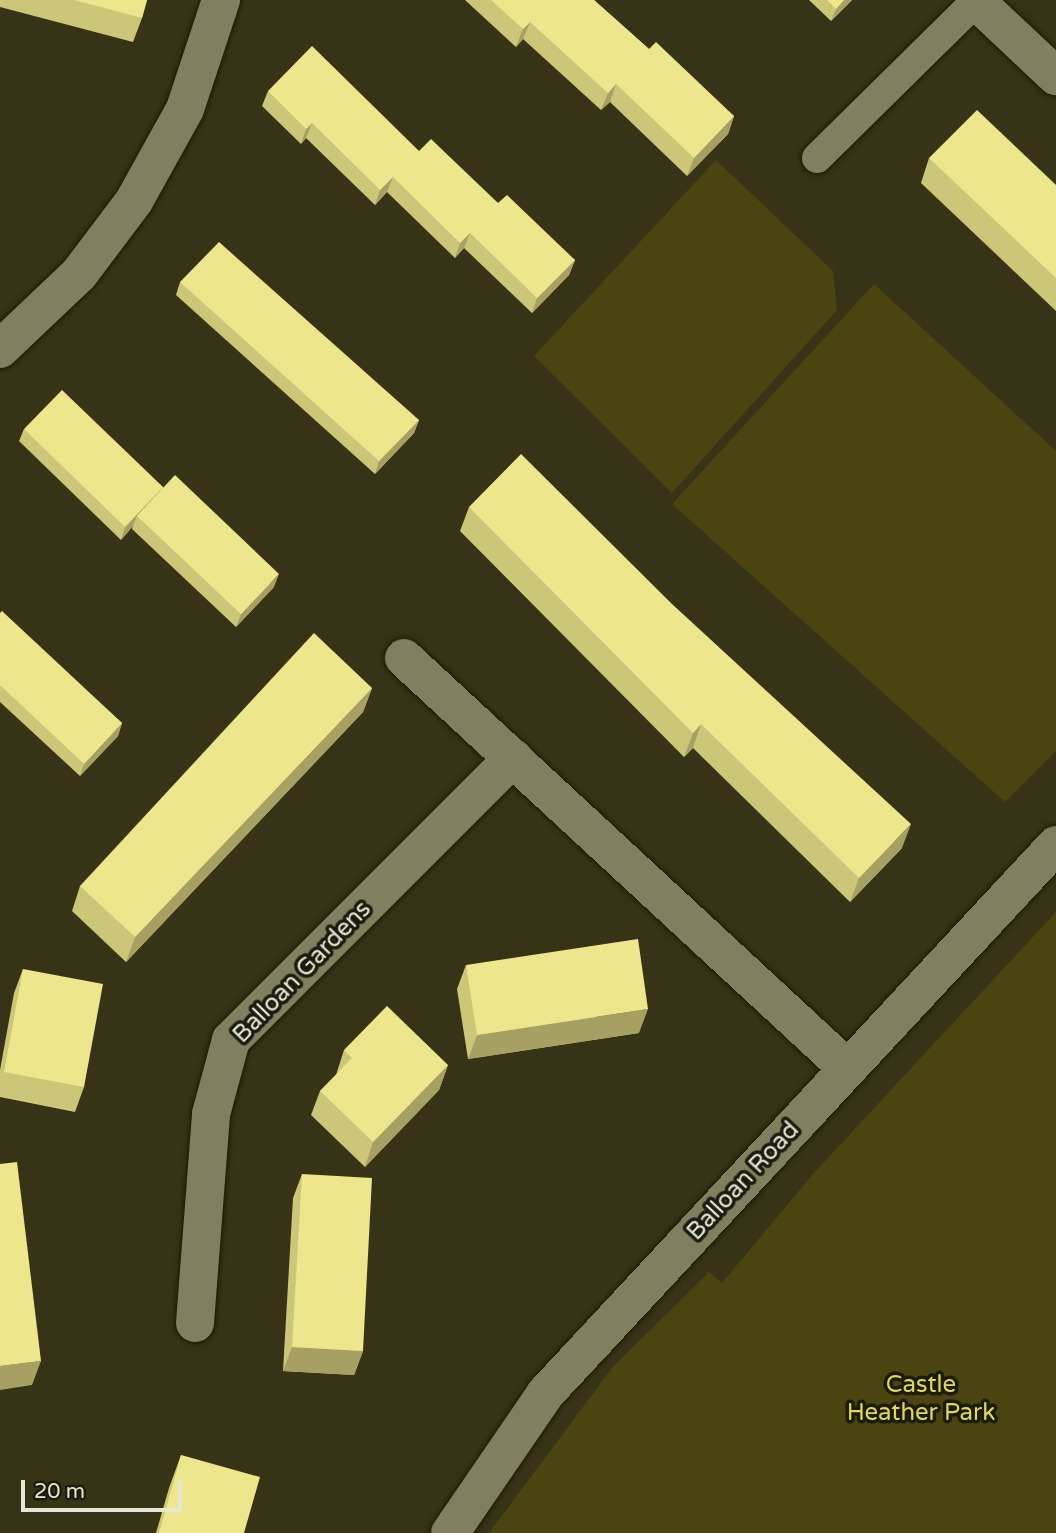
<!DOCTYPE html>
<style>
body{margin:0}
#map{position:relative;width:1056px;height:1533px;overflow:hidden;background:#363317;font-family:"Varela Round",sans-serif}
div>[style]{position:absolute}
.green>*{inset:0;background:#4a4510}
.roads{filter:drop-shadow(0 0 2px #1d1b01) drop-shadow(0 0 2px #1d1b01)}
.service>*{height:30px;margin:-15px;padding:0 15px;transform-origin:15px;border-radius:15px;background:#817f60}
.minor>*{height:38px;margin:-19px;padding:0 19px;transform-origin:19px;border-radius:19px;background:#817f60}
.wall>*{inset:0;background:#ccc678}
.shaded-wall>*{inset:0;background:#a6a162}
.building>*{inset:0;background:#ede68c}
span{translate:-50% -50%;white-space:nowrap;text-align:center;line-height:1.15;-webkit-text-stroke:7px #1b1b0e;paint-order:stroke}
.street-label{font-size:24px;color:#e7e6d5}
.park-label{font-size:24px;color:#e1d75e}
.scale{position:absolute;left:21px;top:1480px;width:161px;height:32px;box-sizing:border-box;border:4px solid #e7e6d5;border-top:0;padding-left:9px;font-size:21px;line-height:24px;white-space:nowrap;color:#e7e6d5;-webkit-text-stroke:5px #1b1b0e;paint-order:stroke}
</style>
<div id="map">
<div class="green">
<i style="clip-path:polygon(716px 160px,833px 271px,837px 310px,672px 493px,534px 356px)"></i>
<i style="clip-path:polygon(874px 284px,1056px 451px,1056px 751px,1005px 802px,672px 504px)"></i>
<i style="clip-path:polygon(1056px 912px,1056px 1533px,489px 1533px,612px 1368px,709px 1272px,722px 1283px,813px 1174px)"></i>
</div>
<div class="roads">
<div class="service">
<i style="left:817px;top:158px;width:225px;rotate:-44.6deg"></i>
</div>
<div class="minor">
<i style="left:976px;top:1px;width:110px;rotate:43.2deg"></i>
<i style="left:0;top:349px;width:109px;rotate:-43.5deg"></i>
<i style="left:79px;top:274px;width:91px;rotate:-53deg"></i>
<i style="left:134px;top:201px;width:105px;rotate:-61deg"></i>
<i style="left:185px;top:109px;width:115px;rotate:-71.7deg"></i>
<i style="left:404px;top:658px;width:605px;rotate:42.79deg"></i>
<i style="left:195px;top:1323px;width:210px;rotate:-85.6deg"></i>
<i style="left:211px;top:1114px;width:77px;rotate:-74.9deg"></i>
<i style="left:231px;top:1040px;width:399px;rotate:-45deg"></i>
<i style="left:450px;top:1533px;width:168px;rotate:-55.6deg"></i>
<i style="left:545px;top:1394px;width:750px;rotate:-47.05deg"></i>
</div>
</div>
<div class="wall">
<i style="clip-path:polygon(0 0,147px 0,142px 18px,133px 42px,0 7px)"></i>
<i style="clip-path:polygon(465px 0,594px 0,649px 49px,734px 116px,728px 134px,687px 176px,610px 102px,601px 110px,523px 39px,516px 47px)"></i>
<i style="clip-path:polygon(809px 0,852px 0,831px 21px)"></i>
<i style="clip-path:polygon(268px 91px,419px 151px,498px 203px,575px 260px,569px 275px,532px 313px,464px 248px,455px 258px,387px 192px,375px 205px,306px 138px,301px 144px,262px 106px)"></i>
<i style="clip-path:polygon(929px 158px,1056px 185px,1056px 311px,921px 183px)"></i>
<i style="clip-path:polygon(180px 282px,419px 420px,414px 433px,375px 474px,176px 295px)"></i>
<i style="clip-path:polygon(24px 429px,163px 487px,274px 587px,236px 627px,132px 529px,133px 526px,121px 540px,19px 441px)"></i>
<i style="clip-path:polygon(469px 507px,902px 848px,850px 902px,693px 748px,684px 757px,460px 531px)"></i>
<i style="clip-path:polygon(0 613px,122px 723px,118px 736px,80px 776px,0 702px)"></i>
<i style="clip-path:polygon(372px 688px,363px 712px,126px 962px,72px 911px,80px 886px)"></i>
<i style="clip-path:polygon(466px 965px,639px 1033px,468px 1059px,457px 989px)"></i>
<i style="clip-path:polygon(23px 969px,84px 1087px,75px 1112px,0 1097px,0 1070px,14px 993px)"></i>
<i style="clip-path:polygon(344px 1050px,448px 1065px,439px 1090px,365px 1167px,311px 1115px,320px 1091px,336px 1075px)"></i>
<i style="clip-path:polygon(302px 1174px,363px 1351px,354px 1375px,283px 1371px,293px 1198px)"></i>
<i style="clip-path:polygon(181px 1455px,244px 1533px,156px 1533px,169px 1488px)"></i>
</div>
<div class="shaded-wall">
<i style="clip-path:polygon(844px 0,852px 0,831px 21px,836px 9px)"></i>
<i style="clip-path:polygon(530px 22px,523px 39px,516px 47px,523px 29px)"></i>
<i style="clip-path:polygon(616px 84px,610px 102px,601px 110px,608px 93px)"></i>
<i style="clip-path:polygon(734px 116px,728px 134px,687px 176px,694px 158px)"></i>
<i style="clip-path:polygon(312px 123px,306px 138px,301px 144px,306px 129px)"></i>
<i style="clip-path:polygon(393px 177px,387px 192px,375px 205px,380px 190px)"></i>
<i style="clip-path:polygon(470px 233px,464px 248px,455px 258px,460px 243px)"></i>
<i style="clip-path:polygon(575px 260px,569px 275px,532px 313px,537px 298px)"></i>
<i style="clip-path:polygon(419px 420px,414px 433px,375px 474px,379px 461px)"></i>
<i style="clip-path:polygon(163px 487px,137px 516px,133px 526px,121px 540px,125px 527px)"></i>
<i style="clip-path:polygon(279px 574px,274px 587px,236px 627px,241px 614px)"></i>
<i style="clip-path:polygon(372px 688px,363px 712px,126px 962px,135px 937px)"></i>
<i style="clip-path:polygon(122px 723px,118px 736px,80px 776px,84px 764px)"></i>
<i style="clip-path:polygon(701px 724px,693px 748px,684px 757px,693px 733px)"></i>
<i style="clip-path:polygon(911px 824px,902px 848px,850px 902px,859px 878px)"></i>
<i style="clip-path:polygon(648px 1009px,639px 1033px,468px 1059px,477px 1035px)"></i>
<i style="clip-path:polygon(448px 1065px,439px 1090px,365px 1167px,373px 1142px)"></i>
<i style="clip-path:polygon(292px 1347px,363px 1351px,354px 1375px,283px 1371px)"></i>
<i style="clip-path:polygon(41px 1361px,32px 1385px,0 1390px,0 1366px)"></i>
</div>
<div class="building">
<i style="clip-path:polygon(74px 0,147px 0,142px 18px)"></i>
<i style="clip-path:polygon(491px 0,594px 0,649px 49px,656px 42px,734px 116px,694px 158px,616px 84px,608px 93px,530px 22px,523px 29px)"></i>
<i style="clip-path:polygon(827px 0,844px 0,836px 9px)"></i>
<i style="clip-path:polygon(312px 46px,419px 151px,431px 139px,498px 203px,507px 195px,575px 260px,537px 298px,470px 233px,460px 243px,393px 177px,380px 190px,312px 123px,306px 129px,268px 91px)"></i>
<i style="clip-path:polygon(977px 110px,1056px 185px,1056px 278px,929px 158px)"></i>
<i style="clip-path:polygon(219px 242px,419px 420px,379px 461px,180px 282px)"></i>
<i style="clip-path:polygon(62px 390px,163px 487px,125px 527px,24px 429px)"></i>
<i style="clip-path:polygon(521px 454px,672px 604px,911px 824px,859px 878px,701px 724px,693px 733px,469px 507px)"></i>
<i style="clip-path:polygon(175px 475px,279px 574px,241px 614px,137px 516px)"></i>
<i style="clip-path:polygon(2px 611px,122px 723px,84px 764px,0 685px,0 613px)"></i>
<i style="clip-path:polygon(314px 633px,372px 688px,135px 937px,80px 886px)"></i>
<i style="clip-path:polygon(638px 939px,648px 1009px,477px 1035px,466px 965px)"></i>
<i style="clip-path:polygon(23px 969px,103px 984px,84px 1087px,4px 1072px)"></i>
<i style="clip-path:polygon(387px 1006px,448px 1065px,373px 1142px,320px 1091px,352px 1058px,344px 1050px)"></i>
<i style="clip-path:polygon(17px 1162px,41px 1361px,0 1366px,0 1164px)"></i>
<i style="clip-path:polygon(302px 1174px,372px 1178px,363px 1351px,292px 1347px)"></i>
<i style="clip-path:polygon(181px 1455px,260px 1477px,244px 1533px,159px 1533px)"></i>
</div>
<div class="street-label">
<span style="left:302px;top:972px;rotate:-46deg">Balloan Gardens</span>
<span style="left:743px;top:1181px;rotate:-47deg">Balloan Road</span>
</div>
<div class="park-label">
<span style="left:921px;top:1399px">Castle<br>Heather Park</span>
</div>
<div class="scale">20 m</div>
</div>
